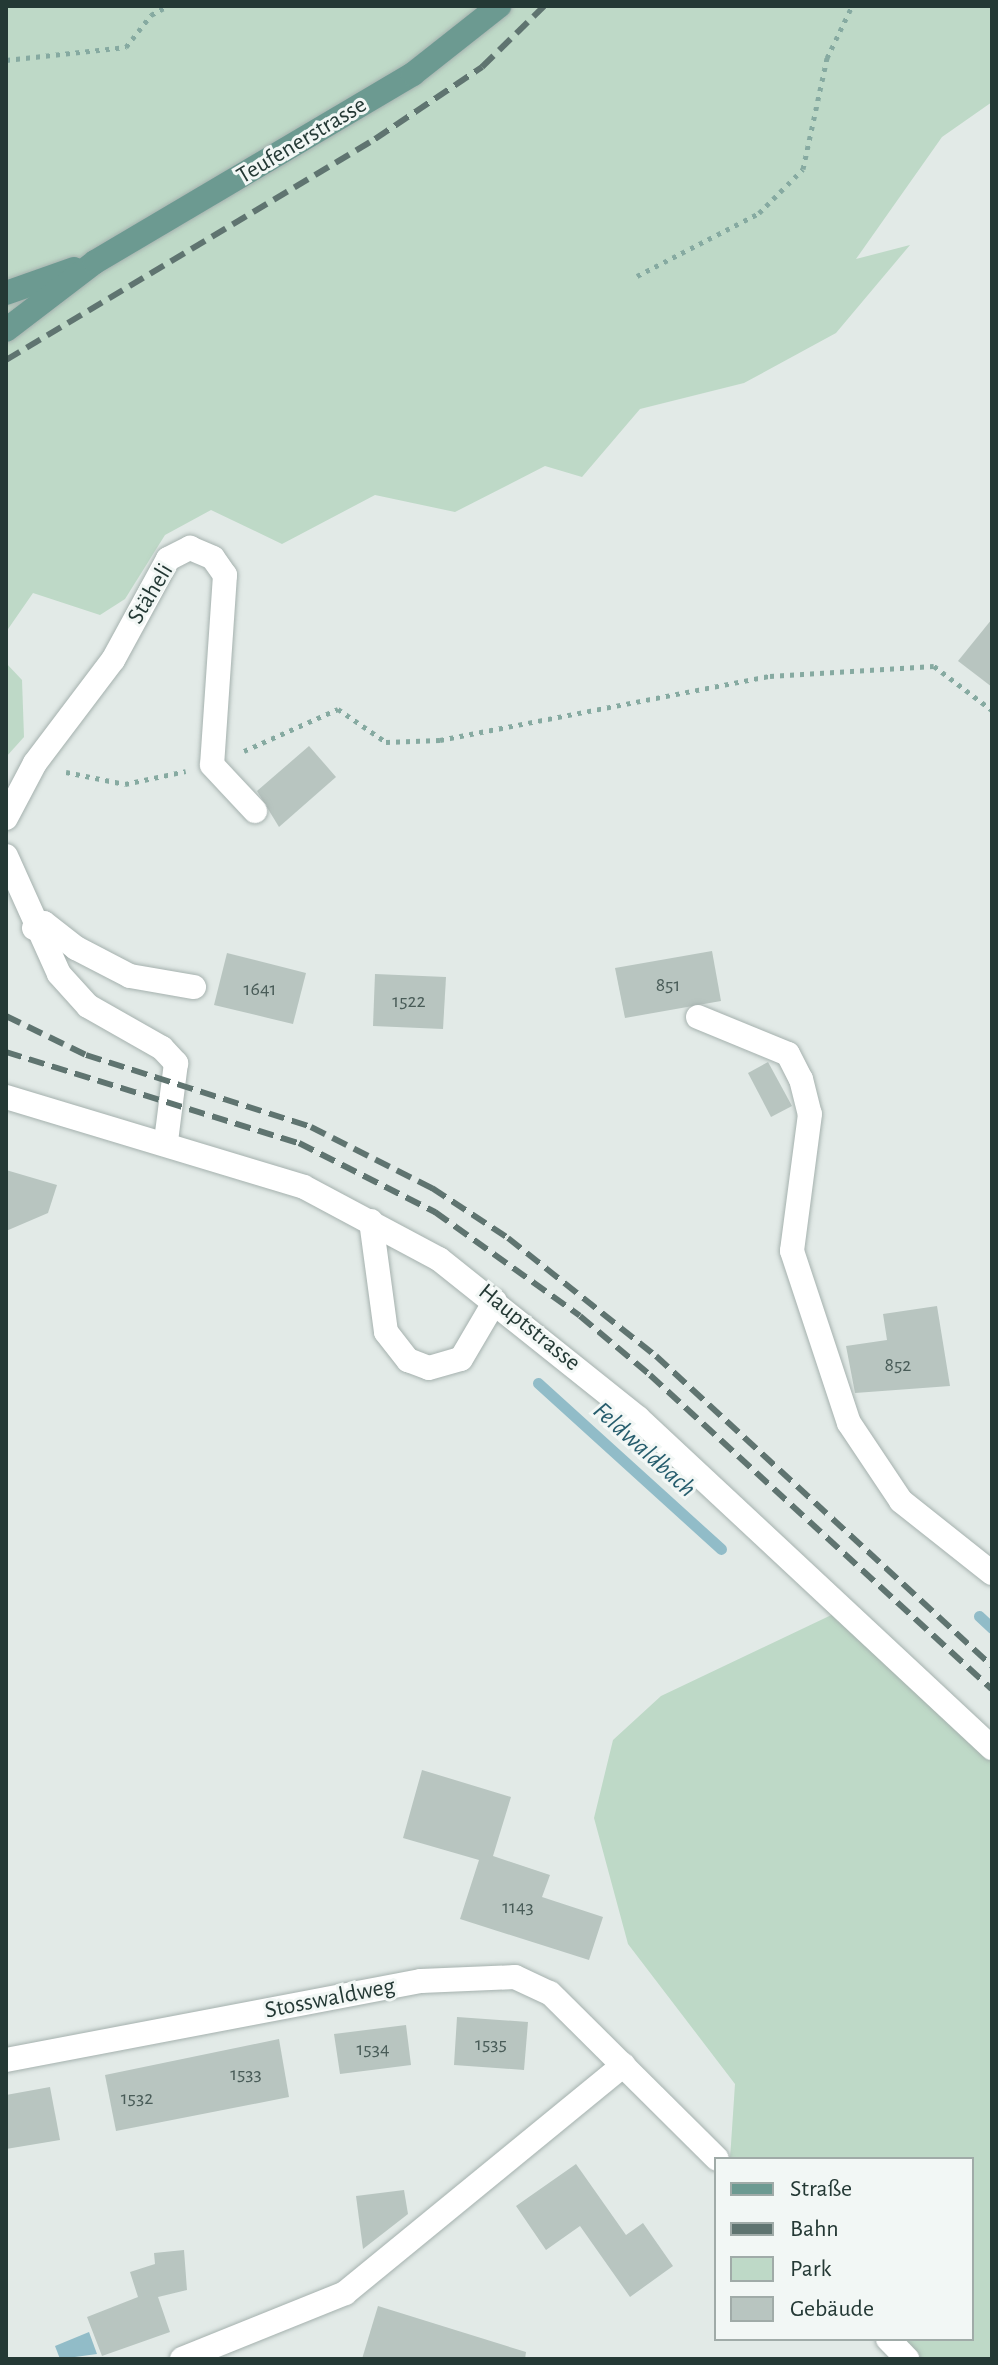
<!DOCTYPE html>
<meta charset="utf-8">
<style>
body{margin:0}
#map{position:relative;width:998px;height:2365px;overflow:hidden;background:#e2eae7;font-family:"Alegreya Sans",sans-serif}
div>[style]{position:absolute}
.green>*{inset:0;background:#bed9c7}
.water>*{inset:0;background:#91bcc8}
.stream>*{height:11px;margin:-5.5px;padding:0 5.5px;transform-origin:5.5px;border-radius:5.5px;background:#91bcc8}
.building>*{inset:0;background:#b8c5c0}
.path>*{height:5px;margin-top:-2.5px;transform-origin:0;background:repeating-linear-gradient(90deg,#86aaa1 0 4px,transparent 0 10px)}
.roads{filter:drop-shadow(0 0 2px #a5b1ae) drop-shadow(0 0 2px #a5b1ae)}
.minor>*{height:24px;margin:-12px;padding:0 12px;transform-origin:12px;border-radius:12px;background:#fff}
.major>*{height:24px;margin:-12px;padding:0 12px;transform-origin:12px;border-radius:12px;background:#6c9a91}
.rail>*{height:6px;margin-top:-3px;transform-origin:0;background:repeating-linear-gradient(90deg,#5f7470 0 16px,transparent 0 24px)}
span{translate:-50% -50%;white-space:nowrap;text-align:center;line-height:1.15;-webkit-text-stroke:6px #f2f7f5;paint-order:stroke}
.number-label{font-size:20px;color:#495c58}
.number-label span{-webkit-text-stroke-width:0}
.street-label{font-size:24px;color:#243935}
.water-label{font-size:26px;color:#265d6d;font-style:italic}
.frame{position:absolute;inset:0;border:8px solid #243935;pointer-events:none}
.legend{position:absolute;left:714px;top:2157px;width:260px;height:184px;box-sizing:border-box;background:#f2f7f5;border:2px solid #a0aba8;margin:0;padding:10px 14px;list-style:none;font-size:24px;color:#243935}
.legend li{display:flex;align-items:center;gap:16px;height:40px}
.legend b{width:40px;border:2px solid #a0aba8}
</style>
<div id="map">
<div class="green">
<i style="clip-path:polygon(6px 6px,992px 6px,992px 102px,942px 137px,856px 259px,910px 245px,836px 333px,744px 383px,640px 409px,582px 477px,545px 466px,455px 512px,375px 495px,282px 544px,211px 510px,165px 535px,125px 599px,100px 615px,33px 593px,6px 632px)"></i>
<i style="clip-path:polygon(6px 663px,22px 680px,24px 737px,6px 757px)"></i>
<i style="clip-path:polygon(844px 1609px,992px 1748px,992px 2359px,907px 2359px,888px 2339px,972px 2339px,972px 2159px,730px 2159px,735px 2084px,628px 1944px,594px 1818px,613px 1740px,661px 1696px)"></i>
</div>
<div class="water">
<i style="clip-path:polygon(89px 2332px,97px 2354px,60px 2359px,55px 2346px)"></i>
</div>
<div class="stream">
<i style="left:538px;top:1383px;width:247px;rotate:42.2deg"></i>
<i style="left:979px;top:1616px;width:18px;rotate:43deg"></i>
</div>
<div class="building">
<i style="clip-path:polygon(992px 619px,992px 687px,958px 661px)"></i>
<i style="clip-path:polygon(309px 746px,336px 777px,279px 827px,257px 791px)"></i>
<i style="clip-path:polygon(712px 951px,721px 1001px,625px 1018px,615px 968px)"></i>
<i style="clip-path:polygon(227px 953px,306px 973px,293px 1024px,214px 1005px)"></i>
<i style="clip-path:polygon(375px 974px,446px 977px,443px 1029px,373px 1026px)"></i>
<i style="clip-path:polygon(768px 1062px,792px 1106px,771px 1117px,748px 1073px)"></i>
<i style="clip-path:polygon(6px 1170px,57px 1185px,48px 1213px,6px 1231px)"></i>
<i style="clip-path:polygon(937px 1306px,950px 1386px,855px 1393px,846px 1346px,887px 1340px,883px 1314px)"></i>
<i style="clip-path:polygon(422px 1770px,511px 1797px,493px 1856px,550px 1875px,542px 1897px,603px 1917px,589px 1960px,460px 1919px,479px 1860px,403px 1838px)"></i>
<i style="clip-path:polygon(457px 2017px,528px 2022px,524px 2070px,454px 2065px)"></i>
<i style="clip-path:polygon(406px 2025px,411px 2065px,340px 2074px,334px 2034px)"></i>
<i style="clip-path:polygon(279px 2039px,289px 2097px,116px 2131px,105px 2075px)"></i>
<i style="clip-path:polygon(50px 2087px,60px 2140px,6px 2149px,6px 2095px)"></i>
<i style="clip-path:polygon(576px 2164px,626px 2235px,643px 2223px,673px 2266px,630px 2297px,580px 2226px,546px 2250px,516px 2206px)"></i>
<i style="clip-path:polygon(404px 2190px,408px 2214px,363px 2249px,356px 2196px)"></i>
<i style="clip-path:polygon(184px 2250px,187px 2290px,158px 2297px,170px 2332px,102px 2356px,87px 2317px,138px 2297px,130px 2272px,155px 2264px,154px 2253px)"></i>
<i style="clip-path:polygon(378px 2306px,526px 2352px,525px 2359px,362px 2359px)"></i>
</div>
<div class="path">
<i style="left:6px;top:60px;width:121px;rotate:-6.2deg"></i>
<i style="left:126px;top:47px;width:41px;rotate:-52deg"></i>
<i style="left:151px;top:15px;width:19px;rotate:-28deg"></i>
<i style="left:637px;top:276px;width:137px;rotate:-27.3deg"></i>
<i style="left:759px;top:213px;width:62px;rotate:-45deg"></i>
<i style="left:803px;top:169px;width:114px;rotate:-77.8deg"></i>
<i style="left:827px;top:58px;width:58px;rotate:-64.3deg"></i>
<i style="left:244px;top:751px;width:103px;rotate:-24.1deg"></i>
<i style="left:338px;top:709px;width:58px;rotate:34.5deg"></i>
<i style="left:386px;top:742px;width:54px;rotate:-2.1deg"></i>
<i style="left:440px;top:740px;width:336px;rotate:-11deg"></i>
<i style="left:770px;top:676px;width:164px;rotate:-3.5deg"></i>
<i style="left:934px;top:666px;width:73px;rotate:37.2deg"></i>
<i style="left:66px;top:772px;width:60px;rotate:11.5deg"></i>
<i style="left:125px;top:784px;width:62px;rotate:-12deg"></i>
</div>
<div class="roads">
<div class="minor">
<i style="left:6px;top:818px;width:62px;rotate:-62.2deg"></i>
<i style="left:35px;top:763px;width:129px;rotate:-52.9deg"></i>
<i style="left:113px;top:660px;width:115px;rotate:-61.4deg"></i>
<i style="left:168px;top:559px;width:25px;rotate:-27deg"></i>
<i style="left:190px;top:548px;width:25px;rotate:23deg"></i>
<i style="left:213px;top:558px;width:21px;rotate:55deg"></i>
<i style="left:225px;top:575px;width:190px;rotate:93.9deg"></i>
<i style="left:212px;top:765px;width:63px;rotate:46.9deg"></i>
<i style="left:6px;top:856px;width:129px;rotate:65.8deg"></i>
<i style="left:59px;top:974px;width:43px;rotate:47.8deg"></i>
<i style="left:88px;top:1006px;width:85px;rotate:29.6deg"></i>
<i style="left:162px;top:1048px;width:21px;rotate:47deg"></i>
<i style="left:176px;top:1063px;width:79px;rotate:97.3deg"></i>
<i style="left:34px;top:928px;width:11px;rotate:-27deg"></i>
<i style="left:44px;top:923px;width:41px;rotate:38deg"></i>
<i style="left:76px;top:948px;width:61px;rotate:27.4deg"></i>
<i style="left:130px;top:976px;width:65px;rotate:9.8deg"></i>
<i style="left:698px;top:1017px;width:97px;rotate:22.3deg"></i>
<i style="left:788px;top:1054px;width:28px;rotate:63deg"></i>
<i style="left:801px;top:1079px;width:36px;rotate:76deg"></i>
<i style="left:810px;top:1114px;width:138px;rotate:97.5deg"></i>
<i style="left:792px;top:1251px;width:181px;rotate:71.7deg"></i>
<i style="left:849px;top:1423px;width:94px;rotate:56.3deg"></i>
<i style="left:901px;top:1501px;width:116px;rotate:38.4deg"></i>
<i style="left:6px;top:1097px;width:311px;rotate:16.8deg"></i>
<i style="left:304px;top:1187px;width:153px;rotate:28.1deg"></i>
<i style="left:439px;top:1259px;width:255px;rotate:38.6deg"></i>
<i style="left:638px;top:1418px;width:484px;rotate:43deg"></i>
<i style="left:371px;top:1221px;width:112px;rotate:82.3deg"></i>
<i style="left:386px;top:1332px;width:36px;rotate:52deg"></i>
<i style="left:408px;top:1360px;width:22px;rotate:21deg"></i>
<i style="left:429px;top:1368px;width:33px;rotate:-16deg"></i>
<i style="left:461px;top:1359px;width:67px;rotate:-59.6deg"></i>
<i style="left:6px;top:2060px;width:422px;rotate:-10.8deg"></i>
<i style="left:421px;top:1981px;width:94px;rotate:-2.4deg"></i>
<i style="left:515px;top:1977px;width:38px;rotate:25deg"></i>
<i style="left:550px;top:1993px;width:235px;rotate:44.8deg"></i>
<i style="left:888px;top:2339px;width:28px;rotate:46deg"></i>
<i style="left:182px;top:2359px;width:176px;rotate:-22deg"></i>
<i style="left:345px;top:2293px;width:360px;rotate:-39.3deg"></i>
</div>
<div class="major">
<i style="left:6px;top:293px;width:72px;rotate:-19.4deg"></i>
<i style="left:6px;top:330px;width:112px;rotate:-37.4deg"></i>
<i style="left:95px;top:262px;width:369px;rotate:-30.6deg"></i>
<i style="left:413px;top:74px;width:110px;rotate:-38.3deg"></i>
</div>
</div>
<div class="rail">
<i style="left:6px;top:360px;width:430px;rotate:-30.9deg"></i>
<i style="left:375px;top:139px;width:129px;rotate:-33.9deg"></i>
<i style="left:482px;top:67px;width:87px;rotate:-44.5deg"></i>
<i style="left:6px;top:1016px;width:89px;rotate:26deg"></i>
<i style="left:86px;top:1055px;width:236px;rotate:17.7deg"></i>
<i style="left:311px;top:1127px;width:136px;rotate:26.8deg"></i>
<i style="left:432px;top:1188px;width:91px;rotate:33.3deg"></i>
<i style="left:508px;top:1238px;width:189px;rotate:38.6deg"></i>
<i style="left:656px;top:1356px;width:457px;rotate:42.7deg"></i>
<i style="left:6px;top:1052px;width:307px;rotate:17.3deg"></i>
<i style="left:299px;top:1143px;width:153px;rotate:26.9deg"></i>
<i style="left:435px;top:1212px;width:178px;rotate:35.6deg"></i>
<i style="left:580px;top:1316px;width:92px;rotate:40.1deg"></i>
<i style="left:650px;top:1375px;width:464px;rotate:42.6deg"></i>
</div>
<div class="number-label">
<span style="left:668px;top:985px">851</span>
<span style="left:260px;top:989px">1641</span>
<span style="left:409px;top:1001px">1522</span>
<span style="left:898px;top:1365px">852</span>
<span style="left:518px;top:1907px">1143</span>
<span style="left:491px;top:2044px">1535</span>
<span style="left:373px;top:2049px">1534</span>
<span style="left:246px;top:2074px">1533</span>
<span style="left:137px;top:2098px">1532</span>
</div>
<div class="street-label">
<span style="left:302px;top:141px;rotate:-31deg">Teufenerstrasse</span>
<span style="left:151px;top:594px;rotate:-59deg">Stäheli</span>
<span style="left:529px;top:1328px;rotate:39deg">Hauptstrasse</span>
<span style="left:330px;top:1999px;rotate:-11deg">Stosswaldweg</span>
</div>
<div class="water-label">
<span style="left:644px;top:1450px;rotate:42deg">Feldwaldbach</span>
</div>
<div class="frame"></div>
<ul class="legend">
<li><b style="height:10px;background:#6c9a91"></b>Straße</li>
<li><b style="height:10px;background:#5f7470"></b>Bahn</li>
<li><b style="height:22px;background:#bed9c7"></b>Park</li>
<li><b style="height:22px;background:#b8c5c0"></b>Gebäude</li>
</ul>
</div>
